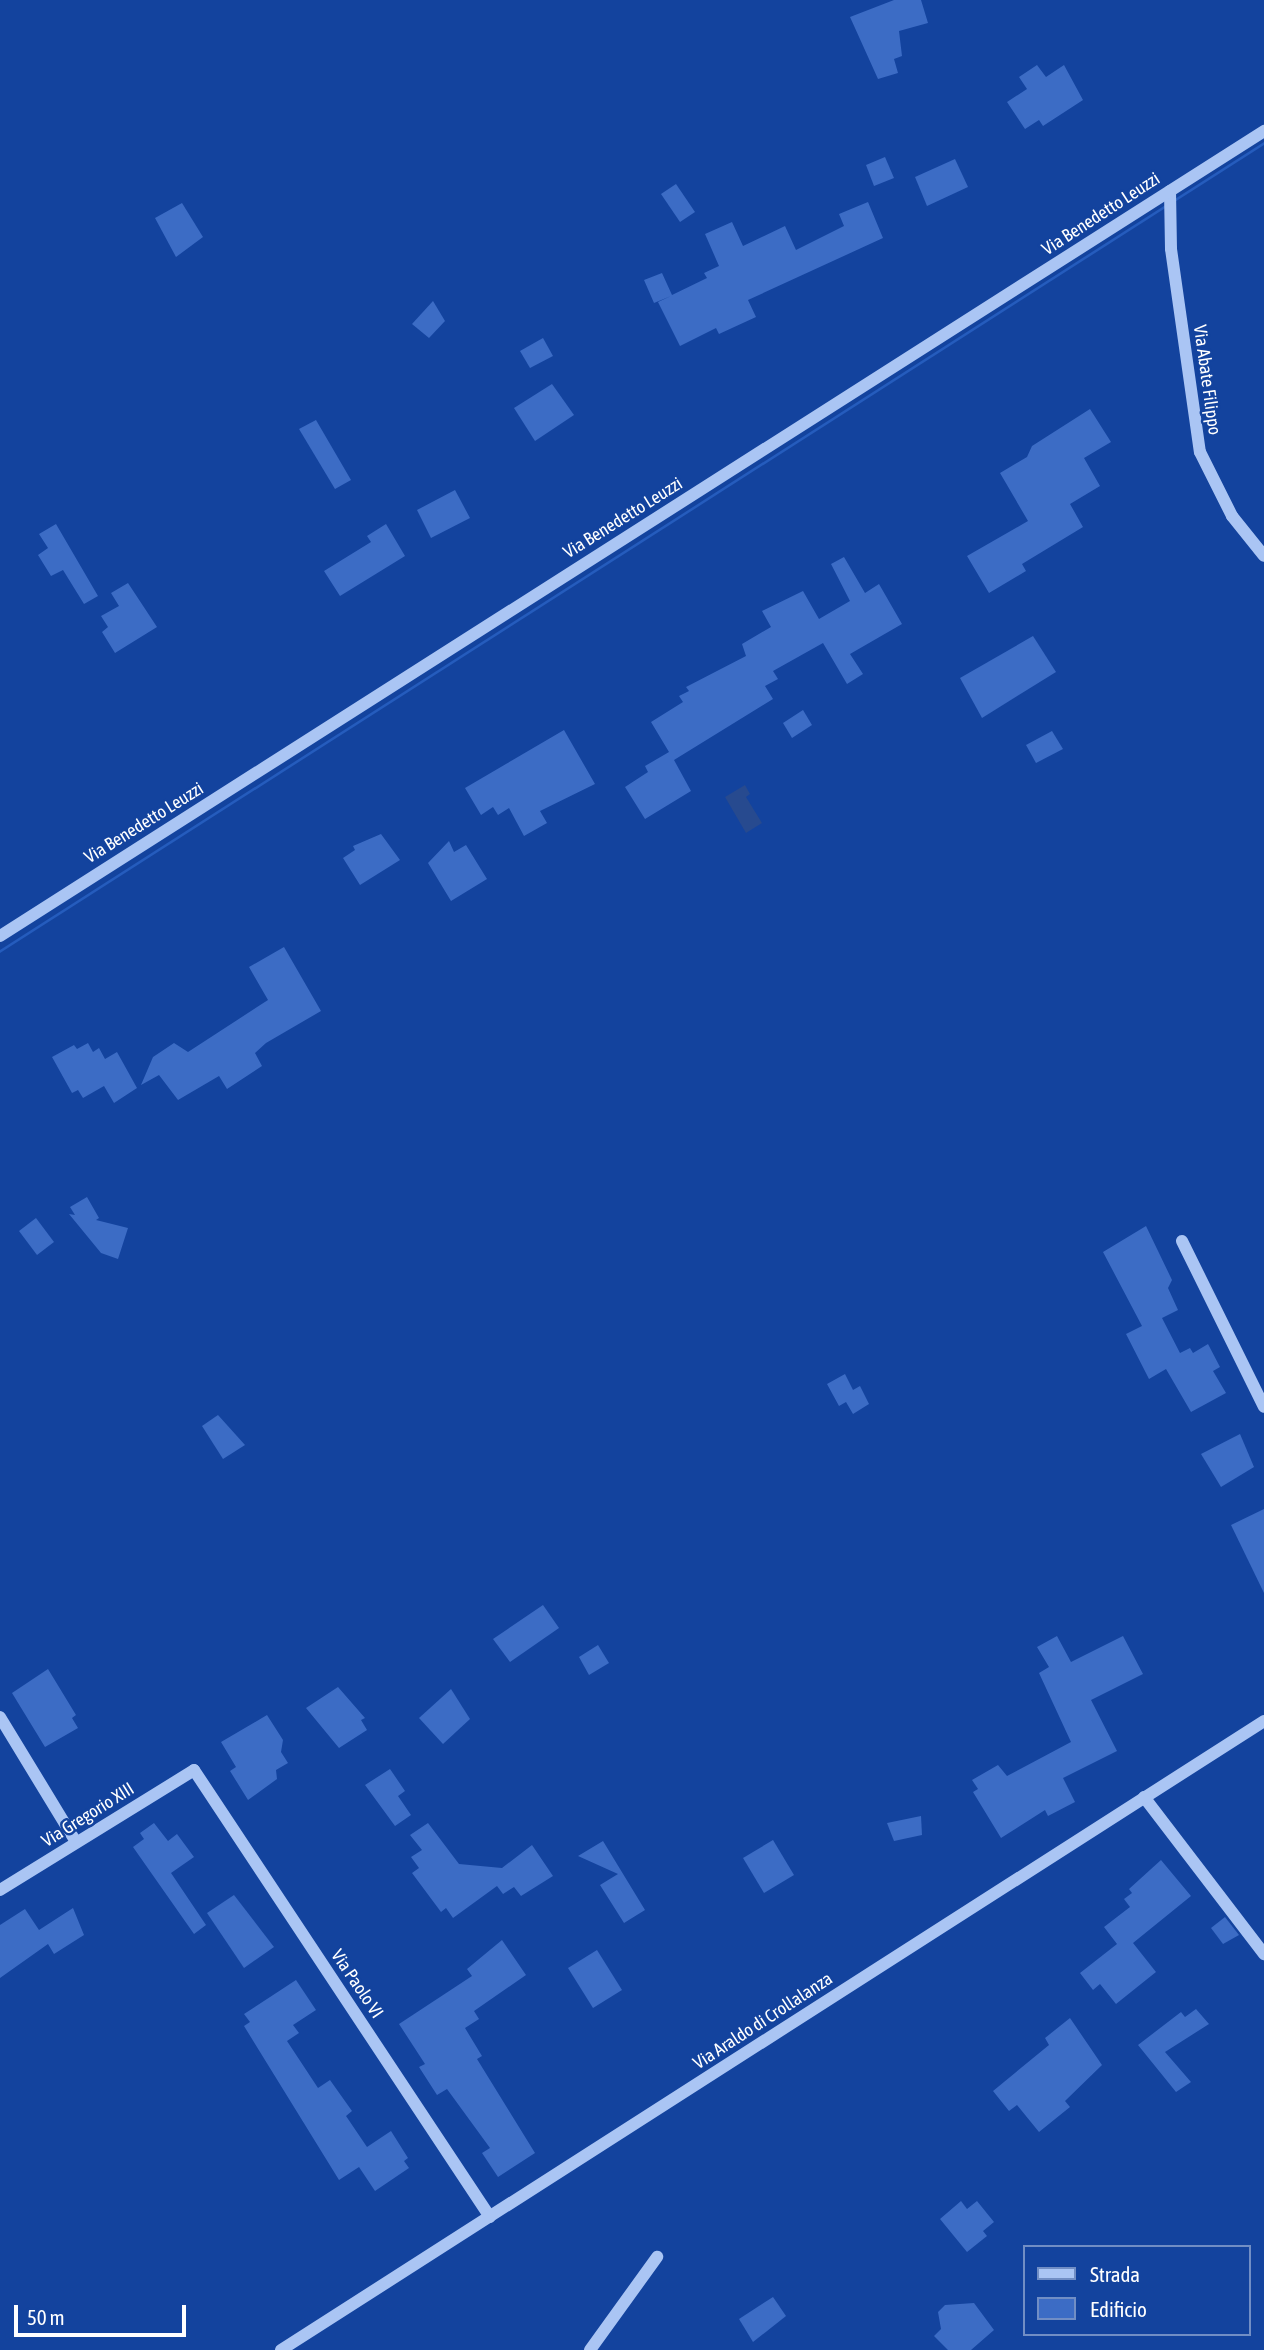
<!DOCTYPE html>
<style>
body{margin:0}
#map{position:relative;width:1264px;height:2350px;overflow:hidden;background:#13439e;font-family:"Asap Condensed",sans-serif}
div>[style]{position:absolute}
.green>*{inset:0;background:#255cbd}
.water>*{inset:0;background:#274a8f}
.building>*{inset:0;background:#3c6cc5}
.minor>*{height:12px;margin:-6px;padding:0 6px;transform-origin:6px;border-radius:6px;background:#aac5f4}
span{translate:-50% -50%;white-space:nowrap;text-align:center;line-height:1.15;-webkit-text-stroke:5px #13439e;paint-order:stroke}
.street-label{font-size:18px;color:#fff}
.legend{position:absolute;left:1023px;top:2245px;width:228px;height:91px;box-sizing:border-box;background:#13439e;border:2px solid #718ec5;margin:0;padding:9px 12px;list-style:none;font-size:21px;color:#fff}
.legend li{display:flex;align-items:center;gap:14px;height:35px}
.legend b{width:35px;border:2px solid #718ec5}
.scale{position:absolute;left:14px;top:2305px;width:172px;height:32px;box-sizing:border-box;border:4px solid #fff;border-top:0;padding-left:9px;font-size:21px;line-height:24px;white-space:nowrap;color:#fff;-webkit-text-stroke:5px #13439e;paint-order:stroke}
</style>
<div id="map">
<div class="green">
<i style="clip-path:polygon(1264px 142px,1264px 145px,0 953px,0 950px)"></i>
</div>
<div class="water">
<i style="clip-path:polygon(745px 785px,750px 794px,746px 797px,762px 823px,746px 833px,725px 797px)"></i>
</div>
<div class="building">
<i style="clip-path:polygon(894px 0,921px 0,928px 23px,899px 31px,902px 56px,894px 59px,898px 73px,878px 79px,850px 17px)"></i>
<i style="clip-path:polygon(1037px 65px,1046px 77px,1064px 65px,1083px 100px,1043px 126px,1039px 120px,1025px 129px,1007px 102px,1027px 89px,1019px 77px)"></i>
<i style="clip-path:polygon(885px 157px,894px 178px,874px 186px,866px 165px)"></i>
<i style="clip-path:polygon(955px 159px,968px 187px,927px 206px,915px 177px)"></i>
<i style="clip-path:polygon(676px 184px,695px 212px,680px 222px,661px 194px)"></i>
<i style="clip-path:polygon(868px 202px,883px 238px,748px 300px,756px 317px,719px 334px,716px 328px,680px 346px,658px 302px,671px 296px,654px 303px,644px 280px,662px 273px,672px 295px,707px 278px,704px 273px,719px 266px,705px 234px,732px 222px,743px 246px,785px 226px,796px 250px,844px 226px,839px 214px)"></i>
<i style="clip-path:polygon(182px 203px,203px 237px,176px 257px,155px 218px)"></i>
<i style="clip-path:polygon(433px 301px,445px 321px,429px 338px,412px 324px)"></i>
<i style="clip-path:polygon(543px 338px,553px 356px,530px 368px,520px 351px)"></i>
<i style="clip-path:polygon(552px 384px,574px 415px,535px 441px,514px 408px)"></i>
<i style="clip-path:polygon(1090px 409px,1111px 442px,1084px 458px,1100px 486px,1070px 504px,1083px 527px,1022px 564px,1026px 571px,989px 593px,967px 556px,1028px 521px,1000px 473px,1027px 457px,1032px 446px)"></i>
<i style="clip-path:polygon(316px 420px,351px 480px,335px 489px,299px 429px)"></i>
<i style="clip-path:polygon(455px 490px,470px 518px,431px 538px,417px 510px)"></i>
<i style="clip-path:polygon(56px 524px,98px 596px,84px 604px,63px 570px,51px 576px,38px 555px,48px 548px,39px 534px)"></i>
<i style="clip-path:polygon(386px 524px,405px 556px,340px 596px,324px 571px,371px 542px,367px 536px)"></i>
<i style="clip-path:polygon(844px 557px,865px 593px,879px 584px,902px 624px,850px 654px,863px 674px,847px 684px,823px 643px,773px 671px,778px 679px,765px 686px,773px 699px,674px 760px,691px 791px,645px 819px,625px 787px,648px 772px,645px 766px,669px 752px,651px 722px,683px 702px,679px 696px,689px 691px,686px 687px,746px 656px,742px 644px,771px 627px,762px 611px,803px 591px,819px 619px,850px 601px,831px 564px)"></i>
<i style="clip-path:polygon(128px 583px,157px 627px,115px 653px,102px 632px,108px 627px,101px 616px,119px 606px,111px 593px)"></i>
<i style="clip-path:polygon(1033px 636px,1056px 672px,982px 718px,960px 678px)"></i>
<i style="clip-path:polygon(803px 710px,812px 725px,792px 738px,783px 723px)"></i>
<i style="clip-path:polygon(564px 730px,595px 784px,540px 811px,547px 823px,524px 836px,509px 808px,498px 815px,493px 807px,481px 815px,465px 788px)"></i>
<i style="clip-path:polygon(1052px 731px,1063px 749px,1036px 763px,1026px 745px)"></i>
<i style="clip-path:polygon(381px 834px,400px 860px,360px 885px,343px 858px,355px 850px,353px 846px)"></i>
<i style="clip-path:polygon(449px 841px,454px 852px,466px 845px,487px 879px,451px 901px,428px 863px)"></i>
<i style="clip-path:polygon(284px 947px,321px 1011px,266px 1043px,255px 1053px,262px 1066px,227px 1089px,219px 1076px,178px 1100px,159px 1075px,141px 1085px,153px 1057px,174px 1043px,188px 1052px,268px 1000px,249px 967px)"></i>
<i style="clip-path:polygon(88px 1043px,93px 1052px,99px 1048px,105px 1059px,117px 1052px,137px 1088px,114px 1103px,104px 1086px,83px 1098px,78px 1090px,72px 1093px,52px 1057px,74px 1045px,77px 1049px)"></i>
<i style="clip-path:polygon(87px 1197px,99px 1218px,96px 1220px,128px 1228px,118px 1259px,101px 1253px,69px 1214px,75px 1215px,70px 1207px)"></i>
<i style="clip-path:polygon(36px 1218px,54px 1242px,37px 1255px,19px 1231px)"></i>
<i style="clip-path:polygon(1146px 1226px,1172px 1280px,1168px 1288px,1178px 1310px,1162px 1318px,1180px 1353px,1190px 1348px,1193px 1353px,1208px 1344px,1220px 1367px,1213px 1371px,1226px 1393px,1191px 1412px,1166px 1369px,1149px 1379px,1126px 1334px,1142px 1326px,1103px 1252px)"></i>
<i style="clip-path:polygon(845px 1374px,853px 1390px,860px 1386px,869px 1404px,853px 1414px,846px 1402px,839px 1406px,827px 1384px)"></i>
<i style="clip-path:polygon(218px 1415px,245px 1445px,223px 1459px,202px 1426px)"></i>
<i style="clip-path:polygon(1240px 1434px,1254px 1467px,1221px 1487px,1201px 1454px)"></i>
<i style="clip-path:polygon(1264px 1509px,1264px 1593px,1231px 1525px)"></i>
<i style="clip-path:polygon(543px 1605px,559px 1628px,510px 1662px,493px 1639px)"></i>
<i style="clip-path:polygon(1057px 1636px,1071px 1662px,1123px 1636px,1143px 1674px,1091px 1700px,1117px 1751px,1063px 1778px,1075px 1802px,1048px 1816px,1045px 1810px,1001px 1838px,973px 1792px,978px 1789px,972px 1780px,998px 1765px,1007px 1776px,1071px 1742px,1039px 1673px,1049px 1667px,1037px 1647px)"></i>
<i style="clip-path:polygon(598px 1645px,609px 1663px,589px 1675px,579px 1657px)"></i>
<i style="clip-path:polygon(48px 1669px,76px 1715px,72px 1718px,78px 1728px,45px 1747px,12px 1693px)"></i>
<i style="clip-path:polygon(338px 1687px,365px 1718px,361px 1720px,367px 1730px,339px 1748px,306px 1708px)"></i>
<i style="clip-path:polygon(451px 1689px,470px 1719px,443px 1744px,419px 1718px)"></i>
<i style="clip-path:polygon(267px 1715px,283px 1740px,281px 1752px,288px 1763px,276px 1770px,277px 1779px,248px 1800px,230px 1771px,236px 1767px,221px 1742px)"></i>
<i style="clip-path:polygon(390px 1769px,405px 1791px,398px 1796px,411px 1815px,395px 1826px,365px 1785px)"></i>
<i style="clip-path:polygon(921px 1816px,922px 1835px,894px 1841px,887px 1823px)"></i>
<i style="clip-path:polygon(154px 1823px,168px 1841px,177px 1834px,194px 1857px,171px 1873px,206px 1925px,194px 1934px,133px 1847px,144px 1839px,140px 1833px)"></i>
<i style="clip-path:polygon(428px 1823px,459px 1864px,502px 1868px,532px 1845px,553px 1876px,521px 1896px,514px 1887px,503px 1894px,497px 1886px,453px 1918px,446px 1908px,441px 1912px,412px 1873px,419px 1868px,411px 1857px,422px 1850px,410px 1835px)"></i>
<i style="clip-path:polygon(773px 1840px,794px 1875px,764px 1893px,743px 1858px)"></i>
<i style="clip-path:polygon(603px 1841px,645px 1910px,624px 1923px,600px 1885px,618px 1874px,578px 1856px)"></i>
<i style="clip-path:polygon(1161px 1860px,1191px 1896px,1133px 1943px,1156px 1972px,1116px 2004px,1100px 1984px,1093px 1990px,1080px 1973px,1117px 1944px,1104px 1927px,1130px 1907px,1124px 1899px,1132px 1893px,1129px 1889px)"></i>
<i style="clip-path:polygon(234px 1895px,274px 1947px,244px 1968px,207px 1913px)"></i>
<i style="clip-path:polygon(73px 1908px,84px 1935px,54px 1954px,48px 1944px,0 1978px,0 1925px,25px 1909px,39px 1930px)"></i>
<i style="clip-path:polygon(1225px 1917px,1239px 1935px,1223px 1944px,1211px 1928px)"></i>
<i style="clip-path:polygon(502px 1940px,526px 1975px,474px 2011px,479px 2019px,465px 2028px,482px 2056px,477px 2059px,535px 2153px,498px 2177px,482px 2153px,490px 2148px,447px 2089px,437px 2095px,419px 2067px,425px 2064px,399px 2024px,472px 1976px,467px 1969px)"></i>
<i style="clip-path:polygon(597px 1950px,622px 1990px,593px 2008px,568px 1968px)"></i>
<i style="clip-path:polygon(296px 1980px,316px 2010px,293px 2025px,299px 2033px,287px 2041px,318px 2088px,330px 2080px,352px 2111px,346px 2116px,367px 2147px,391px 2131px,408px 2158px,404px 2161px,409px 2168px,375px 2191px,359px 2167px,339px 2180px,244px 2026px,250px 2022px,244px 2014px)"></i>
<i style="clip-path:polygon(1196px 2009px,1209px 2024px,1165px 2052px,1191px 2082px,1176px 2092px,1138px 2045px,1181px 2012px,1185px 2017px)"></i>
<i style="clip-path:polygon(1070px 2018px,1102px 2065px,1065px 2101px,1070px 2107px,1039px 2132px,1017px 2105px,1009px 2111px,993px 2091px,1049px 2045px,1045px 2038px)"></i>
<i style="clip-path:polygon(961px 2201px,967px 2209px,977px 2201px,994px 2222px,983px 2231px,987px 2236px,967px 2252px,940px 2219px)"></i>
<i style="clip-path:polygon(773px 2297px,786px 2316px,753px 2342px,739px 2319px)"></i>
<i style="clip-path:polygon(974px 2303px,994px 2330px,971px 2350px,948px 2350px,934px 2336px,941px 2329px,938px 2312px,945px 2305px)"></i>
</div>
<div class="minor">
<i style="left:1170px;top:191px;width:58px;rotate:89deg"></i>
<i style="left:1171px;top:249px;width:205px;rotate:81.9deg"></i>
<i style="left:1200px;top:452px;width:72px;rotate:63.4deg"></i>
<i style="left:1232px;top:516px;width:51px;rotate:51.3deg"></i>
<i style="left:0;top:936px;width:1499px;rotate:-32.49deg"></i>
<i style="left:1182px;top:1241px;width:185px;rotate:63.7deg"></i>
<i style="left:0;top:1717px;width:146px;rotate:58.7deg"></i>
<i style="left:1144px;top:1797px;width:198px;rotate:52.6deg"></i>
<i style="left:0;top:1890px;width:228px;rotate:-31.7deg"></i>
<i style="left:194px;top:1770px;width:536px;rotate:56.49deg"></i>
<i style="left:281px;top:2350px;width:1167px;rotate:-32.61deg"></i>
<i style="left:590px;top:2350px;width:115px;rotate:-54.2deg"></i>
</div>
<div class="street-label">
<span style="left:1101px;top:214px;rotate:-33deg">Via Benedetto Leuzzi</span>
<span style="left:1207px;top:380px;rotate:82deg">Via Abate Filippo</span>
<span style="left:623px;top:518px;rotate:-32deg">Via Benedetto Leuzzi</span>
<span style="left:144px;top:823px;rotate:-32deg">Via Benedetto Leuzzi</span>
<span style="left:88px;top:1815px;rotate:-32deg">Via Gregorio XIII</span>
<span style="left:357px;top:1984px;rotate:56deg">Via Paolo VI</span>
<span style="left:763px;top:2021px;rotate:-33deg">Via Araldo di Crollalanza</span>
</div>
<ul class="legend">
<li><b style="height:9px;background:#aac5f4"></b>Strada</li>
<li><b style="height:19px;background:#3c6cc5"></b>Edificio</li>
</ul>
<div class="scale">50 m</div>
</div>
